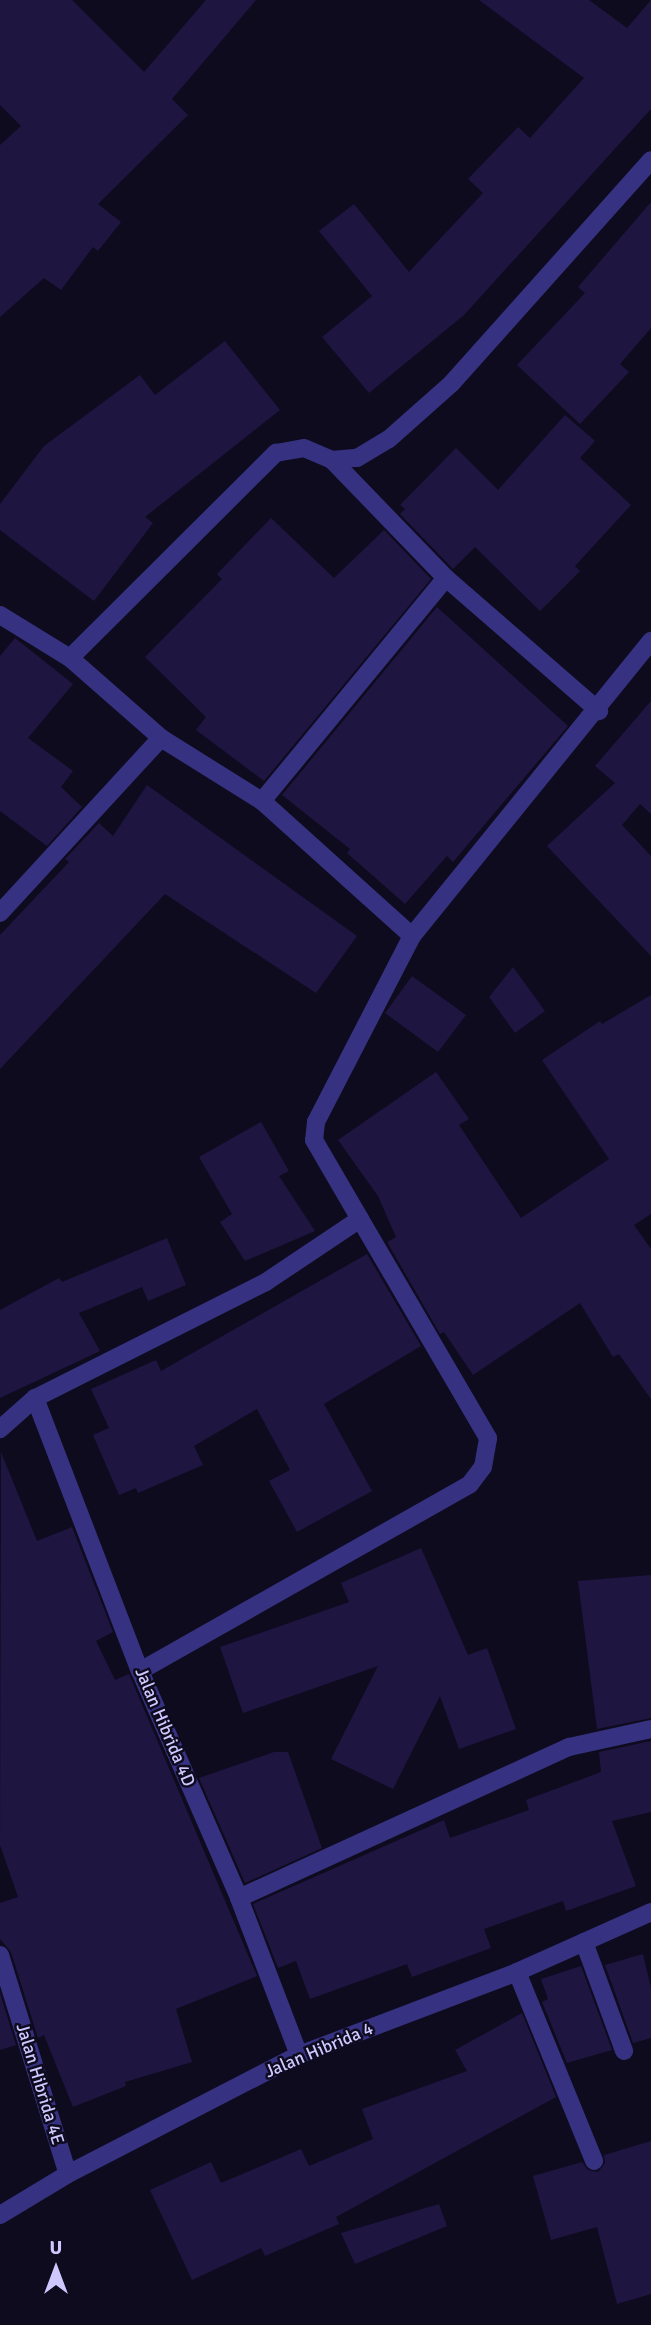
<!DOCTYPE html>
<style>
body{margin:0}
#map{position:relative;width:651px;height:2325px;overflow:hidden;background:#0e0b1f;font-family:Signika,sans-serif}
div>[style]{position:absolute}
.building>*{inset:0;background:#1f1541}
.service>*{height:18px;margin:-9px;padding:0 9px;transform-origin:9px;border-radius:9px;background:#363281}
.minor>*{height:18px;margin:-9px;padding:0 9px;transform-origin:9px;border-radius:9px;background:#363281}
span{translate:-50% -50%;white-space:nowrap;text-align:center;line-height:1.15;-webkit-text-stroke:5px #0e0b1f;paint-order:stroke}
.street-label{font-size:18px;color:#cfc8ff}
.north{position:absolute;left:21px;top:2234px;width:70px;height:70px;-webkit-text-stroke:5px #0e0b1f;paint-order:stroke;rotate:0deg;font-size:19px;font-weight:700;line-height:28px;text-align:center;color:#cfc8ff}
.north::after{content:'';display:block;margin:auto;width:24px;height:32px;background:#cfc8ff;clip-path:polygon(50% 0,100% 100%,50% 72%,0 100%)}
</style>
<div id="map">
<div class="building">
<i style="clip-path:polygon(0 0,72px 0,144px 72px,206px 0,256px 0,172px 99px,188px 115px,98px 204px,121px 222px,98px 251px,93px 247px,61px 290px,44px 278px,0 317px,0 145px,21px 126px,0 105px)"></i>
<i style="clip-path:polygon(479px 0,589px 0,627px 28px,651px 0,651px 109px,464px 315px,369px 393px,322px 337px,372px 296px,319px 231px,354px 204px,409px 272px,483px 193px,468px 179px,518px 127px,530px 138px,584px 78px)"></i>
<i style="clip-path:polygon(651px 202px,651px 328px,620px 364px,629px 372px,580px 424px,517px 365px,585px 293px,578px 287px)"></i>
<i style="clip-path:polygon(225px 341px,280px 410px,145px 517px,153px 523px,94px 601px,0 530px,0 504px,44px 446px,140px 375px,155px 395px)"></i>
<i style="clip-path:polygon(565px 415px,595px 441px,580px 458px,631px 505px,575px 566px,580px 571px,540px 611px,475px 547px,453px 569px,400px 514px,405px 509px,400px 505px,456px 448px,498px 490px)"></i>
<i style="clip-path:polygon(271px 518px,334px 578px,384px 530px,431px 579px,264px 781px,196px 730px,206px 717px,145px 657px,222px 579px,217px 574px)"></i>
<i style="clip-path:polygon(437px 607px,568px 726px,453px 862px,447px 856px,405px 904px,347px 853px,350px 849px,282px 795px)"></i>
<i style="clip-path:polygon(15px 638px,73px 684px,28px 738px,73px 771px,61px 787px,82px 807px,47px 846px,0 811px,0 656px)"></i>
<i style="clip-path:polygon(651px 701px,651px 814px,640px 804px,622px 825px,651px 856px,651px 956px,547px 846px,615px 783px,595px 766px)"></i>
<i style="clip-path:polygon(147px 785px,357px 936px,316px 993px,165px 894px,0 1069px,0 935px,69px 862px,65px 859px,99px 823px,113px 836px)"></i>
<i style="clip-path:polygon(513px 967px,545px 1011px,515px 1033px,489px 997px)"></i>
<i style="clip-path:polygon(412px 976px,466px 1015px,438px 1052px,385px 1013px)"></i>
<i style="clip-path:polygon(651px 995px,651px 1214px,634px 1225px,651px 1249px,651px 1399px,619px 1354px,613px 1357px,580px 1303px,473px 1375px,444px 1332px,440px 1334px,387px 1242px,396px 1237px,378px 1196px,338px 1140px,436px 1072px,469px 1119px,459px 1125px,521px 1218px,609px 1159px,542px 1060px,600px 1021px,602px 1024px)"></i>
<i style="clip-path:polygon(261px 1122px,289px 1171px,279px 1176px,315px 1231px,245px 1261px,220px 1222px,232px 1214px,199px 1157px)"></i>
<i style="clip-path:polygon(167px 1238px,186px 1285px,148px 1301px,142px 1287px,79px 1313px,100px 1351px,0 1398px,0 1310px,59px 1278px,62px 1282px)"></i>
<i style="clip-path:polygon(367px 1254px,421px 1346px,324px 1404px,372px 1491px,297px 1532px,269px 1481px,290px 1470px,257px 1409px,194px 1446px,203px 1465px,138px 1493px,136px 1488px,119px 1495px,93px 1435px,109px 1428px,91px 1389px,156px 1360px,161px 1371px)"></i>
<i style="clip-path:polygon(1px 1452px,37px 1541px,72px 1527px,113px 1632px,96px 1641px,115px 1680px,129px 1674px,257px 1976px,176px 2009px,192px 2062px,125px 2082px,126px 2086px,73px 2107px,44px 2035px,38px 2038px,11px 1952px,0 1939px,0 1903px,18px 1897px,0 1845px)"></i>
<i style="clip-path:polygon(421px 1548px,468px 1655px,487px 1648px,516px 1729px,459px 1749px,440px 1696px,393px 1789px,331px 1759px,378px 1666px,243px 1713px,220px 1647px,349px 1602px,341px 1583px)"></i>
<i style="clip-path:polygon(651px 1575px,651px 1718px,597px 1729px,578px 1581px)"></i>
<i style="clip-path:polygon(651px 1741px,651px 1812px,612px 1821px,636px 1886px,566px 1911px,563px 1901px,484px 1929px,491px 1948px,412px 1977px,407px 1964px,310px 1999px,296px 1961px,278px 1968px,253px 1904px,444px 1820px,450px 1838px,529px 1810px,526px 1800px,601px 1772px,599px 1752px)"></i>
<i style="clip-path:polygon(274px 1752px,288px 1752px,322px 1848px,245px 1883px,199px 1778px)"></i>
<i style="clip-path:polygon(643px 1954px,651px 1988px,651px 2038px,633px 2043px,605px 1965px)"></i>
<i style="clip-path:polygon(581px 1966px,612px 2050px,567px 2063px,542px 2002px,548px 1999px,541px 1979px)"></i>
<i style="clip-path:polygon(0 1993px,16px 2045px,0 2050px)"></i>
<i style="clip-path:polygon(522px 2013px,556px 2097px,336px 2217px,339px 2224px,265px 2256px,261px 2248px,192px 2280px,150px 2190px,211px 2162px,221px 2183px,301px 2149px,309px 2166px,373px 2139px,362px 2109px,467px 2071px,455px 2050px)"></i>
<i style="clip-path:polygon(651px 2141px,651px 2294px,617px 2304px,597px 2227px,551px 2240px,533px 2176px,582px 2162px,588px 2170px,598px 2172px,605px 2163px,604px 2155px)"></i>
<i style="clip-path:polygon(439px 2204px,447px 2226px,355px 2264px,341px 2233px)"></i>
</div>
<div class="service">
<i style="left:584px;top:1942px;width:116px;rotate:69.8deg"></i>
</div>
<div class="minor">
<i style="left:332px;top:460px;width:25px;rotate:-5deg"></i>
<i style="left:357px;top:458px;width:37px;rotate:-31deg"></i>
<i style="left:389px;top:439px;width:83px;rotate:-41.6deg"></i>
<i style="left:451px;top:384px;width:300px;rotate:-48.2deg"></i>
<i style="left:0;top:615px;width:82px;rotate:31.6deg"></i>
<i style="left:70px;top:658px;width:121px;rotate:41.3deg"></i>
<i style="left:161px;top:738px;width:119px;rotate:32deg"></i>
<i style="left:262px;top:801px;width:202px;rotate:42deg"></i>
<i style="left:412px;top:936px;width:209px;rotate:117.3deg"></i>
<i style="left:316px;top:1122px;width:18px;rotate:96deg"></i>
<i style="left:314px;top:1140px;width:91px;rotate:59.8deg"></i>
<i style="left:360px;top:1219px;width:113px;rotate:146.2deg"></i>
<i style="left:266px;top:1282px;width:258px;rotate:153.3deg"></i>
<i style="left:35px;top:1398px;width:47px;rotate:138.5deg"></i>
<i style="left:70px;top:658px;width:291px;rotate:-44.9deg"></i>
<i style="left:276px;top:453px;width:28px;rotate:-10deg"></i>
<i style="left:304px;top:448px;width:30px;rotate:23deg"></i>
<i style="left:332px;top:460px;width:164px;rotate:46deg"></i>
<i style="left:446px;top:578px;width:203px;rotate:41deg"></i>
<i style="left:262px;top:801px;width:289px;rotate:-50.5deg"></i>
<i style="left:0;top:913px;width:238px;rotate:-47.4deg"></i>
<i style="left:412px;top:936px;width:380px;rotate:-51deg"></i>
<i style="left:35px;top:1398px;width:292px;rotate:69deg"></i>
<i style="left:140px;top:1671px;width:248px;rotate:66.4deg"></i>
<i style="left:239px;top:1898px;width:168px;rotate:69.1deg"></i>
<i style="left:140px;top:1671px;width:379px;rotate:-29.5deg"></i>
<i style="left:470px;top:1484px;width:21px;rotate:-53deg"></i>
<i style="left:483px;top:1467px;width:29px;rotate:-80deg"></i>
<i style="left:488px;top:1438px;width:254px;rotate:-120.3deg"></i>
<i style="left:239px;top:1898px;width:363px;rotate:-24.6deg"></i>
<i style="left:569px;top:1747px;width:84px;rotate:-12.4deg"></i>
<i style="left:0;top:1955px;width:229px;rotate:72.8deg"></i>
<i style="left:517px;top:1972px;width:204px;rotate:67.8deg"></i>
<i style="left:0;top:2215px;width:79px;rotate:-31.1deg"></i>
<i style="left:68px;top:2174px;width:260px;rotate:-27.3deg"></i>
<i style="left:299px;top:2055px;width:233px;rotate:-20.8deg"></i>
<i style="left:517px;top:1972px;width:147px;rotate:-24.1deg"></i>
</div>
<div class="street-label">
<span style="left:165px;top:1727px;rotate:67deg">Jalan Hibrida 4D</span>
<span style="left:319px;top:2050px;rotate:-23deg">Jalan Hibrida 4</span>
<span style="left:40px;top:2084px;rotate:73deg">Jalan Hibrida 4E</span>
</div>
<div class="north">U</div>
</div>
